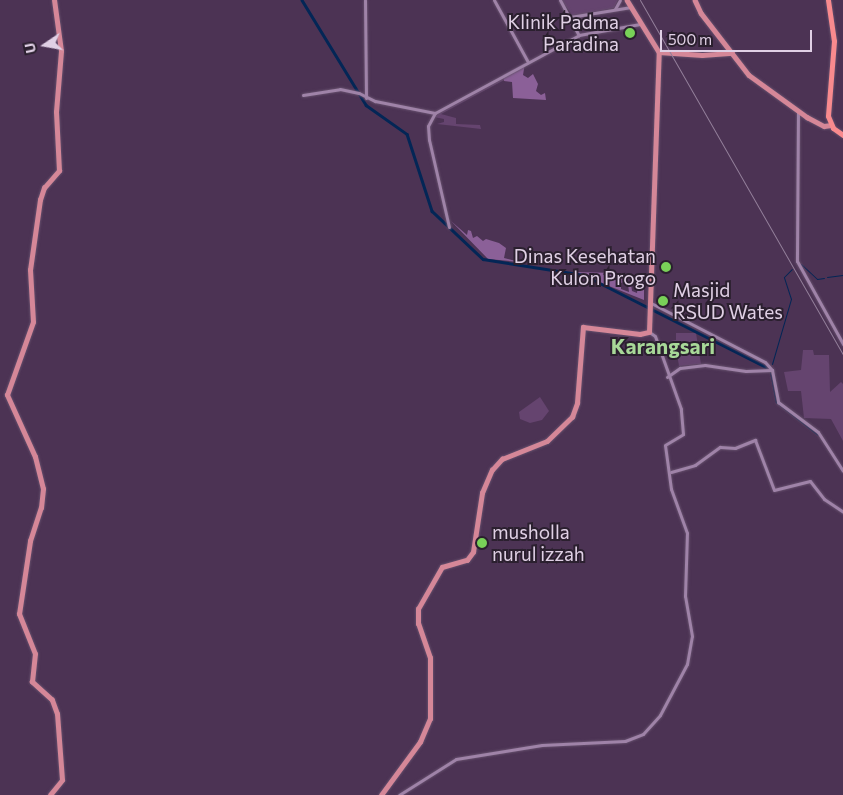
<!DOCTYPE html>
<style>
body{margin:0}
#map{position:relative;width:843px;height:795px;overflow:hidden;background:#4c3354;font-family:Commissioner,sans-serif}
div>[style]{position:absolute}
.green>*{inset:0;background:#65446f}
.forest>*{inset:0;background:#8b6098}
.stream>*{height:1px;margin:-0.5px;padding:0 0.5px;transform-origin:0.5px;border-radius:0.5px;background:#032656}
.canal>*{height:2.5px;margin:-1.25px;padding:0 1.25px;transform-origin:1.25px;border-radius:1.25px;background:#032656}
.roads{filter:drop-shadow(0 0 1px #66506d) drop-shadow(0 0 1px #66506d)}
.minor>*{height:3px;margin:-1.5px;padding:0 1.5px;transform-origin:1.5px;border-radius:1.5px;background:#9f83a8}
.major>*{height:4.5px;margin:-2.25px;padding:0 2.25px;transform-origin:2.25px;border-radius:2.25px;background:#d58798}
.highway>*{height:5px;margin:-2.5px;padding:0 2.5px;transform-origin:2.5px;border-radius:2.5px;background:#f98a8e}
.rail>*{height:1px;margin:-0.5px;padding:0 0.5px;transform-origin:0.5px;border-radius:0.5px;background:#937f9a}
.dots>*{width:14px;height:14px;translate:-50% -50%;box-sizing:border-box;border:2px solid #2b202f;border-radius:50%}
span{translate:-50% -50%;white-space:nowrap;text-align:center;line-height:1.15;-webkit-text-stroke:4px #2b202f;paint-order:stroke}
.poi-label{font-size:19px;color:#e0d0e5}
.right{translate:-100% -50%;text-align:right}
.left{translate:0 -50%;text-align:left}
.quarter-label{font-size:21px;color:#a8d898;font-weight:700}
.north{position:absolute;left:20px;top:20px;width:50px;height:50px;-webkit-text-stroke:4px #2b202f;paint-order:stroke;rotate:258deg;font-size:14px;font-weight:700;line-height:20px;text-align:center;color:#e0d0e5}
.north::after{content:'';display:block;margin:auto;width:18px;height:22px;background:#e0d0e5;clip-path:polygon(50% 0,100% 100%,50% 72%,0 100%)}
.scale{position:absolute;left:660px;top:30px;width:152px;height:22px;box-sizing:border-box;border:2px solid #e0d0e5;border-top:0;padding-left:6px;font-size:15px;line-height:18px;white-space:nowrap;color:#e0d0e5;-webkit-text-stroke:4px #2b202f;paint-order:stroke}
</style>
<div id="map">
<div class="green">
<i style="clip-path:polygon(561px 0,618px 0,614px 8px,573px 16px)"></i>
<i style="clip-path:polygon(503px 75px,504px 80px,441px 114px,456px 118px,456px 124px,480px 125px,481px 129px,437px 124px,444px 122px,444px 119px,434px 117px,435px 113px)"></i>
<i style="clip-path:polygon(676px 333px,696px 333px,701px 364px,679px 366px,676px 348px,672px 348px,671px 341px,676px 340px)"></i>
<i style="clip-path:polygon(803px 350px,813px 350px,814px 355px,829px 355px,830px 392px,841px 382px,843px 384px,843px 441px,831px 419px,804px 418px,801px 391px,788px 391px,784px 372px,801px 370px)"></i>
<i style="clip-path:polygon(540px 397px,549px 411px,542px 420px,530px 423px,520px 419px,519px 412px)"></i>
</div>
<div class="forest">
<i style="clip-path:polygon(525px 63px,523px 75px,528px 78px,533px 74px,538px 84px,536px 91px,541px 95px,545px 93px,546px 100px,513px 98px,512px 82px,504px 81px,503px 75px)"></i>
<i style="clip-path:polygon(451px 221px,467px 235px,468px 230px,471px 231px,473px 238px,477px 236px,483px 241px,486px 239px,499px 243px,506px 248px,504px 258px,520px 262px,488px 259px)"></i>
<i style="clip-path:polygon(574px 272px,615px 273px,615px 280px,620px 280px,620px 273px,626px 274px,626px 281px,621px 283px,621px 289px,629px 292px,628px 284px,631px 284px,632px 291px,637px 293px,638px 284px,633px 281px,644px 281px,644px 300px)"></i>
</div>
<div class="stream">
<i style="left:801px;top:264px;width:22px;rotate:43deg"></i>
<i style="left:817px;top:279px;width:7px;rotate:-8deg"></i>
<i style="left:827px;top:277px;width:16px;rotate:-7deg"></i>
<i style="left:772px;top:364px;width:68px;rotate:-73.7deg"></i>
<i style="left:791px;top:299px;width:23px;rotate:-108deg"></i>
<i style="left:784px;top:277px;width:11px;rotate:-45deg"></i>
<i style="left:770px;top:372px;width:31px;rotate:79deg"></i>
<i style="left:776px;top:402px;width:53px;rotate:38.2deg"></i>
</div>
<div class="canal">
<i style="left:302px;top:0;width:123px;rotate:58.6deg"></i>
<i style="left:366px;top:105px;width:50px;rotate:35.3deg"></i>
<i style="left:407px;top:134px;width:81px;rotate:72deg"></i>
<i style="left:432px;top:211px;width:70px;rotate:43.3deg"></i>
<i style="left:483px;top:259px;width:102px;rotate:9deg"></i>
<i style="left:584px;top:275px;width:206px;rotate:26.8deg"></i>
</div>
<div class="roads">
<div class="minor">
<i style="left:365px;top:0;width:98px;rotate:89.4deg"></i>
<i style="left:494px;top:0;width:71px;rotate:61.3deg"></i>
<i style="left:560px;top:0;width:40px;rotate:62deg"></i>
<i style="left:615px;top:9px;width:10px;rotate:-61deg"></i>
<i style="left:570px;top:17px;width:62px;rotate:-9.3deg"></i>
<i style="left:303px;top:95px;width:37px;rotate:-9deg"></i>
<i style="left:340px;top:89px;width:19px;rotate:12deg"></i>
<i style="left:359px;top:93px;width:18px;rotate:27deg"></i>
<i style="left:375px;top:101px;width:61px;rotate:11.3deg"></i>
<i style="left:798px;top:111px;width:150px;rotate:90.4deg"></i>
<i style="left:797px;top:261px;width:95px;rotate:61deg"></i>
<i style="left:449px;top:227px;width:89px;rotate:-102.9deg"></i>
<i style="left:429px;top:140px;width:14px;rotate:-94deg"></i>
<i style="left:428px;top:126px;width:15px;rotate:-62deg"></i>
<i style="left:435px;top:113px;width:164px;rotate:-28.4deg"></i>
<i style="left:579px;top:35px;width:62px;rotate:-10.2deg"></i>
<i style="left:651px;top:303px;width:128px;rotate:27.4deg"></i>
<i style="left:765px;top:362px;width:11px;rotate:49deg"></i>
<i style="left:667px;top:377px;width:16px;rotate:-35deg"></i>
<i style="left:680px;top:368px;width:25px;rotate:-7deg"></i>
<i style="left:705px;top:365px;width:41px;rotate:8.3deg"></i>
<i style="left:746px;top:371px;width:26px;rotate:-2deg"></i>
<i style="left:772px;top:370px;width:33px;rotate:79deg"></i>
<i style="left:778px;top:402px;width:50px;rotate:36.9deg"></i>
<i style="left:818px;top:432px;width:46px;rotate:57.3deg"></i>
<i style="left:671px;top:472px;width:25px;rotate:-16deg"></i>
<i style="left:695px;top:465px;width:31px;rotate:-36deg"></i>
<i style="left:720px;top:447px;width:15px;rotate:4deg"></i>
<i style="left:735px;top:448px;width:22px;rotate:-22deg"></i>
<i style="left:755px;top:440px;width:53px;rotate:69.2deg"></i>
<i style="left:774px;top:490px;width:37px;rotate:-14deg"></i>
<i style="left:810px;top:481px;width:23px;rotate:52deg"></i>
<i style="left:824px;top:499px;width:23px;rotate:34deg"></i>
<i style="left:399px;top:795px;width:67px;rotate:-32.3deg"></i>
<i style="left:456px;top:759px;width:87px;rotate:-9.2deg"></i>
<i style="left:542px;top:745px;width:83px;rotate:-2.8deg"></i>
<i style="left:625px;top:741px;width:19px;rotate:-21deg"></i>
<i style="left:643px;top:734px;width:25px;rotate:-48deg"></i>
<i style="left:660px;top:715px;width:58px;rotate:-62.1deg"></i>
<i style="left:687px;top:664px;width:28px;rotate:-80deg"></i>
<i style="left:692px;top:636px;width:41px;rotate:-99.9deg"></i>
<i style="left:685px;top:596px;width:63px;rotate:-88.2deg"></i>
<i style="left:687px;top:533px;width:47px;rotate:-110deg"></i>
<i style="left:671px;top:489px;width:44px;rotate:-97.8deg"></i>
<i style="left:665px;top:445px;width:21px;rotate:-31deg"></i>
<i style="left:683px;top:434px;width:25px;rotate:-95deg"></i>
<i style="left:681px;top:409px;width:77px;rotate:-109.6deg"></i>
<i style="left:655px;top:336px;width:7px;rotate:-146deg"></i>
</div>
<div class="major">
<i style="left:627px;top:0;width:61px;rotate:58.4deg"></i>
<i style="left:695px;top:0;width:14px;rotate:65deg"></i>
<i style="left:701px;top:13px;width:78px;rotate:52.3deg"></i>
<i style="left:749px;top:75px;width:72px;rotate:35.9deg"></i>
<i style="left:807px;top:117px;width:19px;rotate:28deg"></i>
<i style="left:824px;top:126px;width:7px;rotate:-8deg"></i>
<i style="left:659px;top:52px;width:43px;rotate:4deg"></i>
<i style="left:702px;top:55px;width:30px;rotate:-4deg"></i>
<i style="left:50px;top:795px;width:19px;rotate:-51deg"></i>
<i style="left:62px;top:780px;width:66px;rotate:-94.3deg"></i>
<i style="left:57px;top:714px;width:15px;rotate:-110deg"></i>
<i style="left:52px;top:700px;width:27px;rotate:-138deg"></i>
<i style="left:32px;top:682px;width:28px;rotate:-84deg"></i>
<i style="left:35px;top:654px;width:43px;rotate:-111.8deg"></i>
<i style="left:19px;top:614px;width:74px;rotate:-81.4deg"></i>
<i style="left:30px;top:541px;width:35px;rotate:-72deg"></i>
<i style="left:41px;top:508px;width:19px;rotate:-84deg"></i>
<i style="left:43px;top:489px;width:33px;rotate:-104deg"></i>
<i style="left:35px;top:457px;width:68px;rotate:-114.3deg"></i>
<i style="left:7px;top:395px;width:77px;rotate:-70.4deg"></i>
<i style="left:33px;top:322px;width:52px;rotate:-93.3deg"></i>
<i style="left:30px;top:270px;width:71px;rotate:-81.9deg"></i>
<i style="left:40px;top:200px;width:13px;rotate:-72deg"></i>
<i style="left:44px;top:188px;width:23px;rotate:-49deg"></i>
<i style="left:59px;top:171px;width:59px;rotate:-92.9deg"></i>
<i style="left:56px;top:112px;width:61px;rotate:-85.3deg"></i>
<i style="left:61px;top:51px;width:51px;rotate:-97.8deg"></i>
<i style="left:381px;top:795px;width:66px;rotate:-53.7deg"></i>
<i style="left:420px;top:742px;width:25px;rotate:-67deg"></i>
<i style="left:430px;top:719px;width:61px;rotate:-90deg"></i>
<i style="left:430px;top:658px;width:36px;rotate:-109deg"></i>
<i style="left:418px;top:624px;width:15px;rotate:-90deg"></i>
<i style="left:418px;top:609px;width:48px;rotate:-60.3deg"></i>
<i style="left:442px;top:567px;width:26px;rotate:-16deg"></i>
<i style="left:467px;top:560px;width:10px;rotate:-53deg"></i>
<i style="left:473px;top:552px;width:60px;rotate:-81.3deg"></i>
<i style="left:482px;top:493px;width:25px;rotate:-67deg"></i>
<i style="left:492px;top:470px;width:15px;rotate:-48deg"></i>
<i style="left:502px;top:459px;width:48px;rotate:-21.8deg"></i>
<i style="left:547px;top:441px;width:35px;rotate:-44deg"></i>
<i style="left:572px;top:417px;width:15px;rotate:-70deg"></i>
<i style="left:577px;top:403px;width:76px;rotate:-85.5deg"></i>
<i style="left:583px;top:327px;width:57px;rotate:7deg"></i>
<i style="left:640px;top:334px;width:9px;rotate:-13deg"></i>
<i style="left:649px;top:332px;width:280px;rotate:-88deg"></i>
</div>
<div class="highway">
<i style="left:828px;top:0;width:41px;rotate:81.7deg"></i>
<i style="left:834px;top:41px;width:75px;rotate:94.6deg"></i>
<i style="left:828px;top:116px;width:13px;rotate:67deg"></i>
<i style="left:833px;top:128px;width:12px;rotate:35deg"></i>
</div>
</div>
<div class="rail">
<i style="left:640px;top:0;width:409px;rotate:60.2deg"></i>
</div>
<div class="dots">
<i style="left:630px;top:33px;background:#79d158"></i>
<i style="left:666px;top:267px;background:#79d158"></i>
<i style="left:663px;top:301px;background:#79d158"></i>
<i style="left:482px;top:543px;background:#79d158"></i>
</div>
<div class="poi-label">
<span class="right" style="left:619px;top:33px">Klinik Padma<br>Paradina</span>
<span class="right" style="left:656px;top:267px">Dinas Kesehatan<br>Kulon Progo</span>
<span class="left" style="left:673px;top:301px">Masjid<br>RSUD Wates</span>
<span class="left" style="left:492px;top:543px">musholla<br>nurul izzah</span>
</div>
<div class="quarter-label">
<span style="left:663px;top:346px">Karangsari</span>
</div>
<div class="north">U</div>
<div class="scale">500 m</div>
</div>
